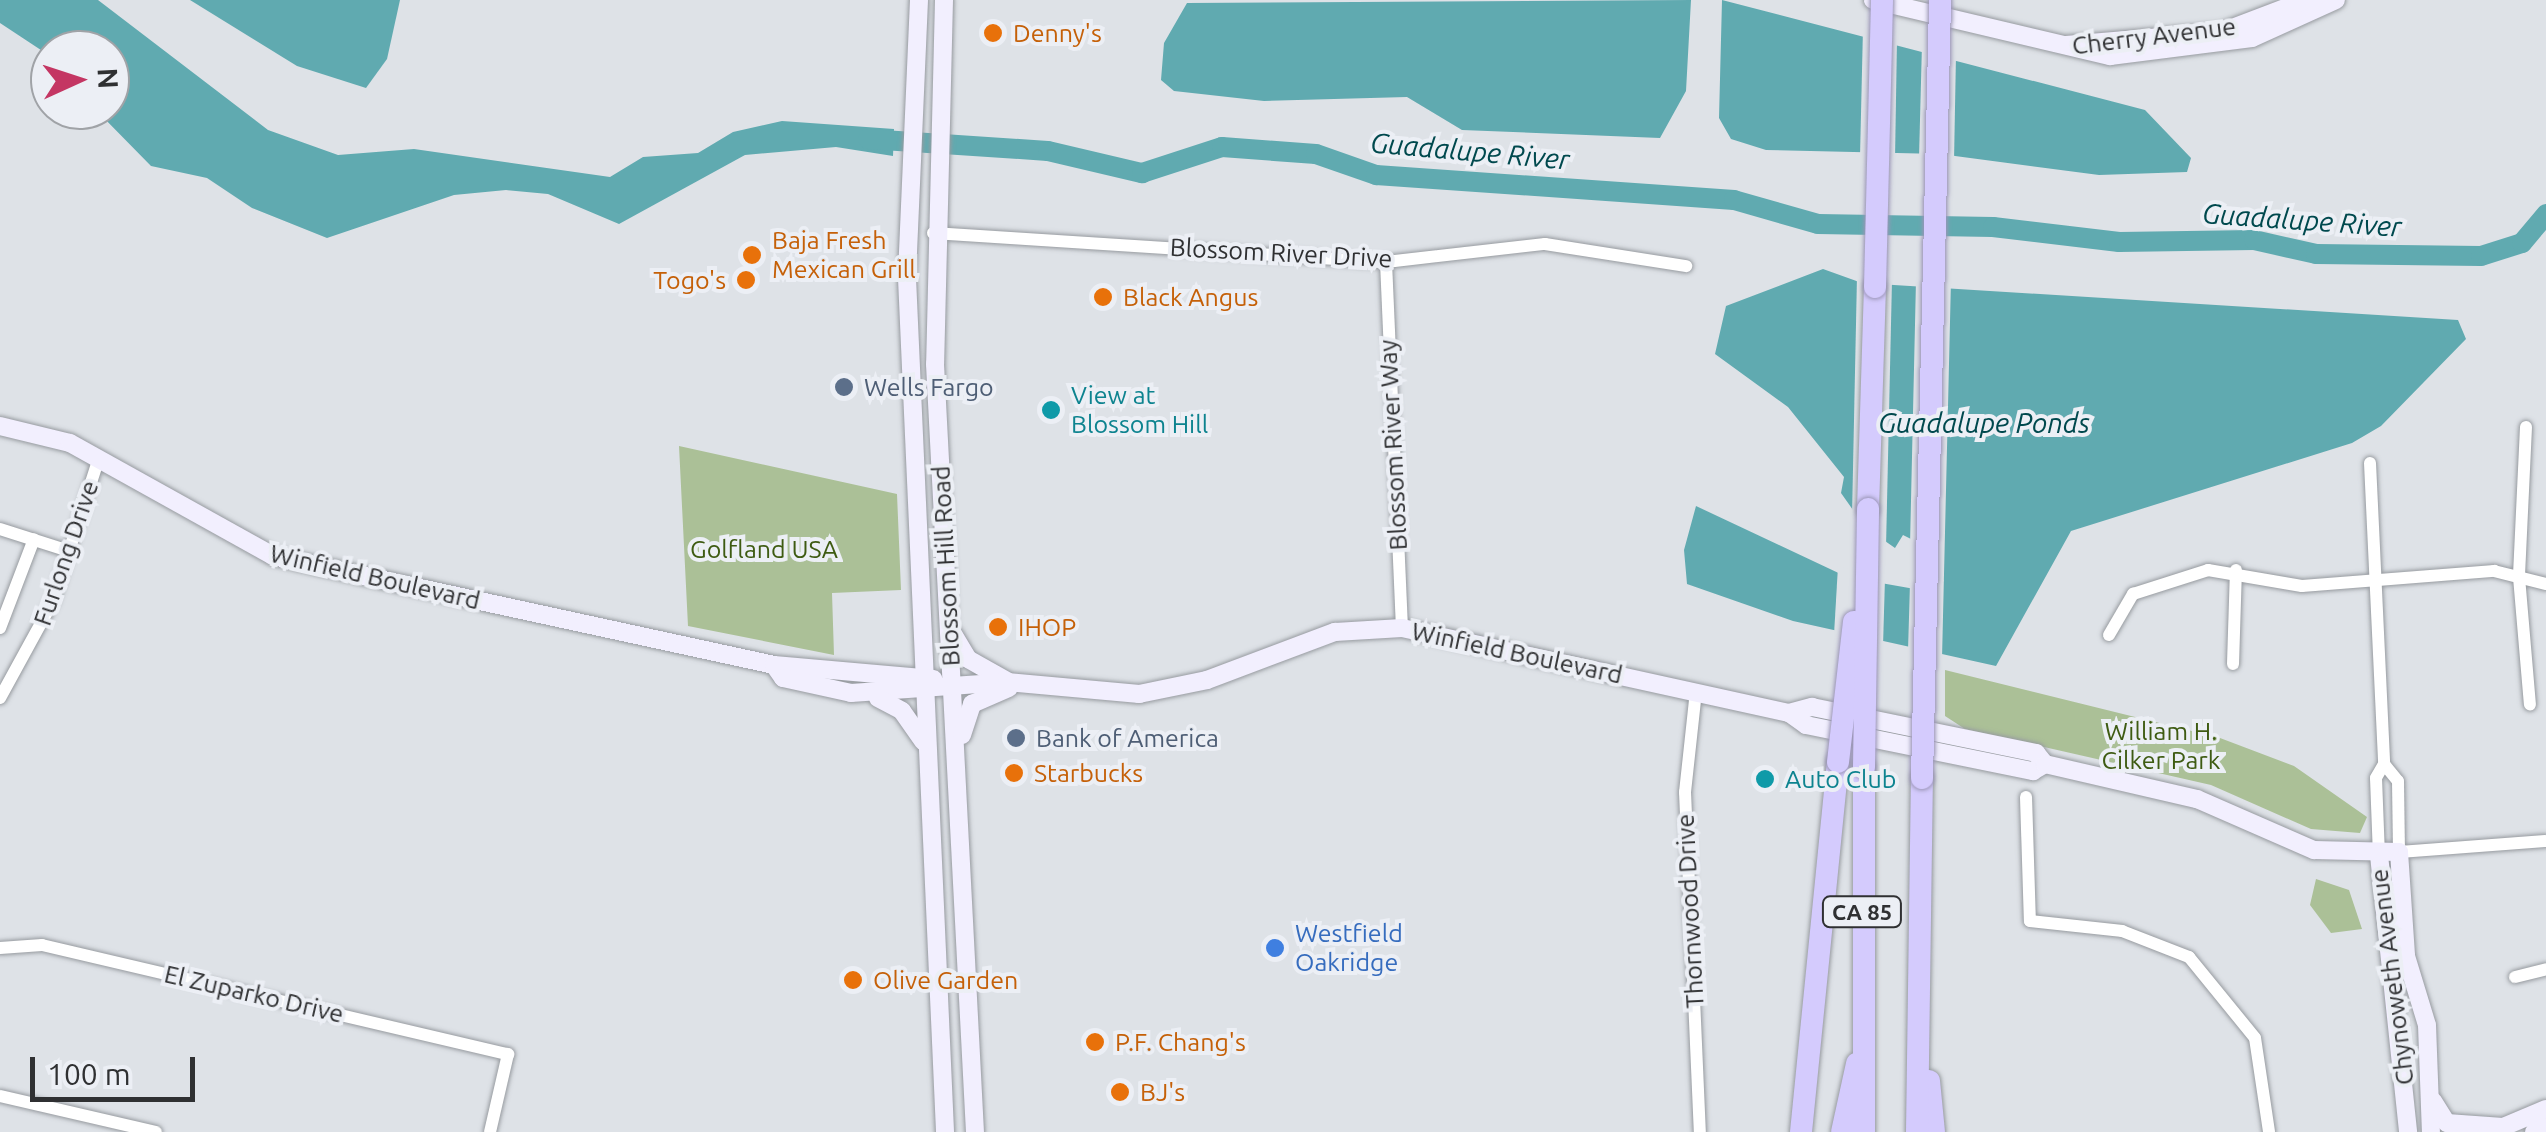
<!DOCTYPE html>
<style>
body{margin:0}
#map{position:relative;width:2546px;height:1132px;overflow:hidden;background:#dee2e7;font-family:Ubuntu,sans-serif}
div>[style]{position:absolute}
.green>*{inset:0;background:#abc097}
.water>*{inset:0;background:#60aab0}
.pier>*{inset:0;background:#dee2e7}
.river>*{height:20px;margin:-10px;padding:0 10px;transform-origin:10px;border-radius:10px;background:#60aab0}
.roads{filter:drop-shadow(0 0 2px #979ba0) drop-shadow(0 0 2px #979ba0)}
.street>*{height:12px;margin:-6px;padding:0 6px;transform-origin:6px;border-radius:6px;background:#fff}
.secondary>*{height:18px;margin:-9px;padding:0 9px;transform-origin:9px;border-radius:9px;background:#f2effe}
.highway>*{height:22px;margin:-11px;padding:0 11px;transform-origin:11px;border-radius:11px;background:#d4cbfd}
.bridges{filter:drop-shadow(0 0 2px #9a95b6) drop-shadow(0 0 2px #9a95b6)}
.highway-bridge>*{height:22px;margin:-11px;padding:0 11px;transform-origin:11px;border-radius:11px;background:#d4cbfd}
.dots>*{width:28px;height:28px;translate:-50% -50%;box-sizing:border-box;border:5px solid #eceff5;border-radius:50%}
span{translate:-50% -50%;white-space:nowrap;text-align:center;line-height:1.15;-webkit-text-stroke:8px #eceff5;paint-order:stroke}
.shield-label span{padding:2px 8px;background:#eceff5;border:2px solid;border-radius:8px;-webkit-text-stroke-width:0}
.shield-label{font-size:22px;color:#2f3032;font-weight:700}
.food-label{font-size:25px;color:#c56008}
.left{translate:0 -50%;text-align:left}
.right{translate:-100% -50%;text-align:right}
.street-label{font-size:25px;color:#2f3032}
.service-label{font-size:25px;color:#4e5e75}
.culture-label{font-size:25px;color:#0d838f}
.park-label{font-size:25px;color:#3e5b12}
.shop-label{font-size:25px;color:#366cbe}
.water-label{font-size:28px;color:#00494e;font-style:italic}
.north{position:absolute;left:30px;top:30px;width:100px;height:100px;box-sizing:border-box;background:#eceff5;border:2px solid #a0a3a7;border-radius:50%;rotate:87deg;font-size:28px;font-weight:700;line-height:40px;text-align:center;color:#2f3032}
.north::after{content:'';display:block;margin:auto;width:35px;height:45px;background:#c43663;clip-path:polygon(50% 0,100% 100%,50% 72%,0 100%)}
.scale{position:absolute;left:30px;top:1057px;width:165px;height:45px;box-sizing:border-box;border:5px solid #2f3032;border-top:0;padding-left:12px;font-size:30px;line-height:35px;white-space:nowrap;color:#2f3032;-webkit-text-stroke:8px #eceff5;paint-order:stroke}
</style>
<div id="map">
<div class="green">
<i style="clip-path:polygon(679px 446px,897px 494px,901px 590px,832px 593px,834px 655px,688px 626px)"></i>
<i style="clip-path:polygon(1945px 670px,2220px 738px,2294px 766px,2367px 817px,2360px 833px,2311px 829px,2211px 785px,1965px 729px,1945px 716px)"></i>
<i style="clip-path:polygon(2316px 879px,2349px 890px,2362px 929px,2331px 933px,2310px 905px)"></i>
</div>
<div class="water">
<i style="clip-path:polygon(0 0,98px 0,268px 130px,338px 155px,414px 149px,610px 177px,643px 157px,698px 153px,733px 132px,782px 121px,894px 129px,893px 156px,836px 147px,745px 155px,619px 224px,548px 194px,506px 190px,454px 195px,327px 238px,252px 208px,207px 178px,151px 166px,97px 111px,110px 110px,110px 50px,50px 56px,0 23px)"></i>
<i style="clip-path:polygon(190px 0,400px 0,387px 59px,366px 88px,297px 66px)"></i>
<i style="clip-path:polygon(1691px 0,1686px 91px,1660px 138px,1462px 130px,1407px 97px,1264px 101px,1174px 91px,1161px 80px,1164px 43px,1187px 3px)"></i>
<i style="clip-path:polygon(1722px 0,2145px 110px,2191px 158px,2187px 172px,2099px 175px,1940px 154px,1766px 150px,1731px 139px,1719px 118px)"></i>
<i style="clip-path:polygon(1823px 269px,1862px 283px,2458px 320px,2466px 339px,2381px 426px,2352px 443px,2071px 531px,1996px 666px,1793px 621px,1687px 584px,1684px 550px,1696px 506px,1847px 577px,1926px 591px,1944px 581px,1917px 542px,1903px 535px,1895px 548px,1865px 527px,1841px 493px,1844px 477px,1788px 407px,1715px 354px,1726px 306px)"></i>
</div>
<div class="pier">
<i style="clip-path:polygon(1863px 28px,1897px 38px,1895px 158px,1860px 157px)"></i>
<i style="clip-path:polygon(1922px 44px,1956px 54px,1954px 161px,1919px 158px)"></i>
<i style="clip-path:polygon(1857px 276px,1892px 279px,1886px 547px,1852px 517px)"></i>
<i style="clip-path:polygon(1916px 280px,1951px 280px,1942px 659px,1908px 651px,1910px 583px,1939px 579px,1910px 545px)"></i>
<i style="clip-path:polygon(1838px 566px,1885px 578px,1883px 646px,1834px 635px)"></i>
</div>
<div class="river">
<i style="left:868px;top:139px;width:180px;rotate:3.8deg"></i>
<i style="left:1048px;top:151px;width:97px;rotate:13.2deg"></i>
<i style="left:1142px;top:173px;width:84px;rotate:-18deg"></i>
<i style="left:1222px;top:147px;width:94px;rotate:4.3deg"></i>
<i style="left:1316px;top:154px;width:64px;rotate:19.3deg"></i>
<i style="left:1376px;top:175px;width:359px;rotate:4deg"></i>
<i style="left:1734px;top:200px;width:87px;rotate:15.9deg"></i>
<i style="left:1818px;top:224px;width:175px;rotate:1deg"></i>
<i style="left:1993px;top:227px;width:127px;rotate:6.8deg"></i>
<i style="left:2119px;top:242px;width:135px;rotate:-0.8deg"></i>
<i style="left:2254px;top:240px;width:64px;rotate:12.7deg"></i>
<i style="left:2316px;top:254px;width:165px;rotate:0.7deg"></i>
<i style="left:2481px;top:256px;width:43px;rotate:-17.6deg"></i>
<i style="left:2522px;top:243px;width:38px;rotate:-50deg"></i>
</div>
<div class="roads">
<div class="street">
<i style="left:933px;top:233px;width:454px;rotate:3.7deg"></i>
<i style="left:1386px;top:262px;width:160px;rotate:-6.5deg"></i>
<i style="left:1545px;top:244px;width:143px;rotate:8.9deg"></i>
<i style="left:1386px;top:262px;width:366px;rotate:87.5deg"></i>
<i style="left:2526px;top:427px;width:150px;rotate:92.7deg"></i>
<i style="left:2519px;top:577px;width:128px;rotate:85.1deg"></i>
<i style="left:2370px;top:463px;width:301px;rotate:87.3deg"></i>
<i style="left:2384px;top:764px;width:16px;rotate:120deg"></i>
<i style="left:2376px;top:778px;width:77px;rotate:87.8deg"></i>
<i style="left:0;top:529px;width:69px;rotate:17.7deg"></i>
<i style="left:0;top:628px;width:95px;rotate:-69.1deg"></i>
<i style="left:2109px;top:635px;width:48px;rotate:-59.7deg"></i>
<i style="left:2133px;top:594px;width:79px;rotate:-17.7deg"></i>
<i style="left:2208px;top:570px;width:95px;rotate:9.7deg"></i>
<i style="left:2302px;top:586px;width:193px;rotate:-4.5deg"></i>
<i style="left:2494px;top:571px;width:54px;rotate:14deg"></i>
<i style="left:2233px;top:664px;width:94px;rotate:-88.2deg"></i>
<i style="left:1696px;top:691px;width:102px;rotate:96.2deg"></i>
<i style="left:1685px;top:792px;width:340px;rotate:87.5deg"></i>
<i style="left:0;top:698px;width:111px;rotate:-61.3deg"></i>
<i style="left:53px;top:601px;width:150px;rotate:-72.2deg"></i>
<i style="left:2384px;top:764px;width:22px;rotate:51deg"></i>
<i style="left:2398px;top:781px;width:71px;rotate:89.2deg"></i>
<i style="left:2399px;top:852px;width:147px;rotate:-4.3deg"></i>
<i style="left:2026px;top:797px;width:124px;rotate:88.2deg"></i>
<i style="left:2030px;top:921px;width:93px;rotate:6.2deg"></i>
<i style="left:2122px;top:931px;width:72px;rotate:21.2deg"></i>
<i style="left:2189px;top:957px;width:104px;rotate:50.8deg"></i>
<i style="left:2255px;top:1038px;width:95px;rotate:81.5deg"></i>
<i style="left:0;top:948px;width:42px;rotate:-4.1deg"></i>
<i style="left:42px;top:945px;width:479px;rotate:13.2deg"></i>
<i style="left:508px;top:1054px;width:80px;rotate:103deg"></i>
<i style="left:2515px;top:977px;width:32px;rotate:-14deg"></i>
<i style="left:0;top:1096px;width:160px;rotate:13deg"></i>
</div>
<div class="secondary">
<i style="left:919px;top:0;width:278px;rotate:92.5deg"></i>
<i style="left:907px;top:278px;width:855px;rotate:87.45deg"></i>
<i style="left:944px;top:0;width:364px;rotate:91.4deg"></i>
<i style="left:935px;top:364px;width:769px;rotate:87.02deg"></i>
<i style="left:1873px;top:0;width:244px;rotate:13.3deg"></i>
<i style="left:2110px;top:56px;width:143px;rotate:-7.2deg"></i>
<i style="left:2252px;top:38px;width:92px;rotate:-24.3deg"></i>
<i style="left:2066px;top:45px;width:157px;rotate:-4.8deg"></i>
<i style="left:2222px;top:32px;width:90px;rotate:-20.9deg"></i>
<i style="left:0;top:426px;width:72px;rotate:13.7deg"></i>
<i style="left:70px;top:443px;width:232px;rotate:29.1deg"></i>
<i style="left:273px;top:556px;width:513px;rotate:12.27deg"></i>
<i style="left:774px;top:665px;width:160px;rotate:5deg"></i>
<i style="left:953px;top:634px;width:29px;rotate:59deg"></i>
<i style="left:968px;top:659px;width:45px;rotate:29.4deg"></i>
<i style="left:774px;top:665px;width:16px;rotate:55deg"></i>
<i style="left:783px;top:678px;width:70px;rotate:12.4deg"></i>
<i style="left:851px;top:693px;width:156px;rotate:-4deg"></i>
<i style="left:1007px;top:682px;width:133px;rotate:5.2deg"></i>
<i style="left:1139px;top:694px;width:69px;rotate:-11.6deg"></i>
<i style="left:1207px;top:680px;width:137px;rotate:-20.6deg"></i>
<i style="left:1335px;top:632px;width:67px;rotate:-3.4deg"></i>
<i style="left:1402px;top:628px;width:396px;rotate:12.4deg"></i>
<i style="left:1789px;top:713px;width:21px;rotate:35deg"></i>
<i style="left:1806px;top:725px;width:232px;rotate:11.5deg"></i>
<i style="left:2033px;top:771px;width:14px;rotate:-30deg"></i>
<i style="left:878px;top:698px;width:27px;rotate:28deg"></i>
<i style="left:902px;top:711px;width:37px;rotate:55deg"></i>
<i style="left:1789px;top:713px;width:24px;rotate:-15deg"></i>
<i style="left:1812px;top:707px;width:229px;rotate:11.6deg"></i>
<i style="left:2036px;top:753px;width:14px;rotate:51deg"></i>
<i style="left:2045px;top:764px;width:156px;rotate:13deg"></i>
<i style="left:2197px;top:799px;width:128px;rotate:23.6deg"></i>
<i style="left:2314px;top:850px;width:85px;rotate:1.3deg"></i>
<i style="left:2399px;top:852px;width:104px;rotate:86.1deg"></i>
<i style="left:2406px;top:956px;width:72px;rotate:73.1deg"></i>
<i style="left:2427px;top:1025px;width:107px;rotate:87.9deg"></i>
<i style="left:962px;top:735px;width:33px;rotate:-72deg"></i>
<i style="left:972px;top:704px;width:40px;rotate:-23.4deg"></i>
<i style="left:2379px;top:855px;width:279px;rotate:84deg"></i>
<i style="left:2433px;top:1101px;width:26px;rotate:58deg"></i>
<i style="left:2447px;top:1123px;width:56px;rotate:4.1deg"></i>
<i style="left:2496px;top:1130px;width:54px;rotate:-22.8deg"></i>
<i style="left:2534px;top:1132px;width:13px;rotate:-23deg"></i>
</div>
<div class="highway">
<i style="left:1868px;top:509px;width:222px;rotate:-88.2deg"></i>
<i style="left:1929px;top:1081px;width:51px;rotate:84.4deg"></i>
<i style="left:1801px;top:1132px;width:372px;rotate:-84.3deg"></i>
<i style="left:1842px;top:1132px;width:70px;rotate:-77.6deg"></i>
<i style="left:1864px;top:1132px;width:365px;rotate:-90deg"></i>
<i style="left:1917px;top:1132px;width:354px;rotate:-89.2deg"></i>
</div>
</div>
<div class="bridges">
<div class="highway-bridge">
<i style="left:1875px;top:287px;width:287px;rotate:-88.6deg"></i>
<i style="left:1838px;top:762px;width:141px;rotate:-83.5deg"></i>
<i style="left:1864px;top:767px;width:258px;rotate:-89.1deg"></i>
<i style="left:1922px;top:778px;width:778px;rotate:-88.67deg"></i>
</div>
</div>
<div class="dots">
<i style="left:993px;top:33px;background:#e8710a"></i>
<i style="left:752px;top:255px;background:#e8710a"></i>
<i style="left:746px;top:280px;background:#e8710a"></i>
<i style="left:1103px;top:297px;background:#e8710a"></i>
<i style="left:844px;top:387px;background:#5c6f8a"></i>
<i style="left:1051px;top:410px;background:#0f9aa8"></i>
<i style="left:998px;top:627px;background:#e8710a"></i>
<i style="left:1016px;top:738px;background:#5c6f8a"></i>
<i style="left:1014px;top:773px;background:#e8710a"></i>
<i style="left:1765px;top:779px;background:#0f9aa8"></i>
<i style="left:1275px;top:948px;background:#3f7fe0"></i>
<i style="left:853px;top:980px;background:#e8710a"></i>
<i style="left:1095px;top:1042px;background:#e8710a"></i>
<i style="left:1120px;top:1092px;background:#e8710a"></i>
</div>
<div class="shield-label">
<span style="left:1862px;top:912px">CA 85</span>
</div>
<div class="food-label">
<span class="left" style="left:1013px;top:33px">Denny's</span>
<span class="left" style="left:772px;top:255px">Baja Fresh<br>Mexican Grill</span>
<span class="right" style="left:726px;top:280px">Togo's</span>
<span class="left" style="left:1123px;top:297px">Black Angus</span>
<span class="left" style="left:1018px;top:627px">IHOP</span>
<span class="left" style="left:1034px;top:773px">Starbucks</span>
<span class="left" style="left:873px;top:980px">Olive Garden</span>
<span class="left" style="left:1115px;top:1042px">P.F. Chang's</span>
<span class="left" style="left:1140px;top:1092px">BJ's</span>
</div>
<div class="street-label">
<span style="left:2154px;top:36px;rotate:-7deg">Cherry Avenue</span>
<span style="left:1281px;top:253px;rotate:3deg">Blossom River Drive</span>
<span style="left:1393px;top:445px;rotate:-93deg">Blossom River Way</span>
<span style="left:66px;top:553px;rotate:-71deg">Furlong Drive</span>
<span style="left:946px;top:566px;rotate:-93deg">Blossom Hill Road</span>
<span style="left:375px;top:577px;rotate:13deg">Winfield Boulevard</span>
<span style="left:1517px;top:653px;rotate:12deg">Winfield Boulevard</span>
<span style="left:1690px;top:911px;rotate:-93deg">Thornwood Drive</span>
<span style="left:2392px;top:977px;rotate:-97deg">Chynoweth Avenue</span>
<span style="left:254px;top:994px;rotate:13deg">El Zuparko Drive</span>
</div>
<div class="service-label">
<span class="left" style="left:864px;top:387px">Wells Fargo</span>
<span class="left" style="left:1036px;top:738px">Bank of America</span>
</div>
<div class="culture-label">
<span class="left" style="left:1071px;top:410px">View at<br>Blossom Hill</span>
<span class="left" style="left:1785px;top:779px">Auto Club</span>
</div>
<div class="park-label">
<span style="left:764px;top:549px">Golfland USA</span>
<span style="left:2161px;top:746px">William H.<br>Cilker Park</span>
</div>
<div class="shop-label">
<span class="left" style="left:1295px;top:948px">Westfield<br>Oakridge</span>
</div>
<div class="water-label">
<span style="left:1470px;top:151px;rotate:5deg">Guadalupe River</span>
<span style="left:2302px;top:220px;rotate:4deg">Guadalupe River</span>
<span style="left:1984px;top:423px">Guadalupe Ponds</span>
</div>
<div class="north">N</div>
<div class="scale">100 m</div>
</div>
